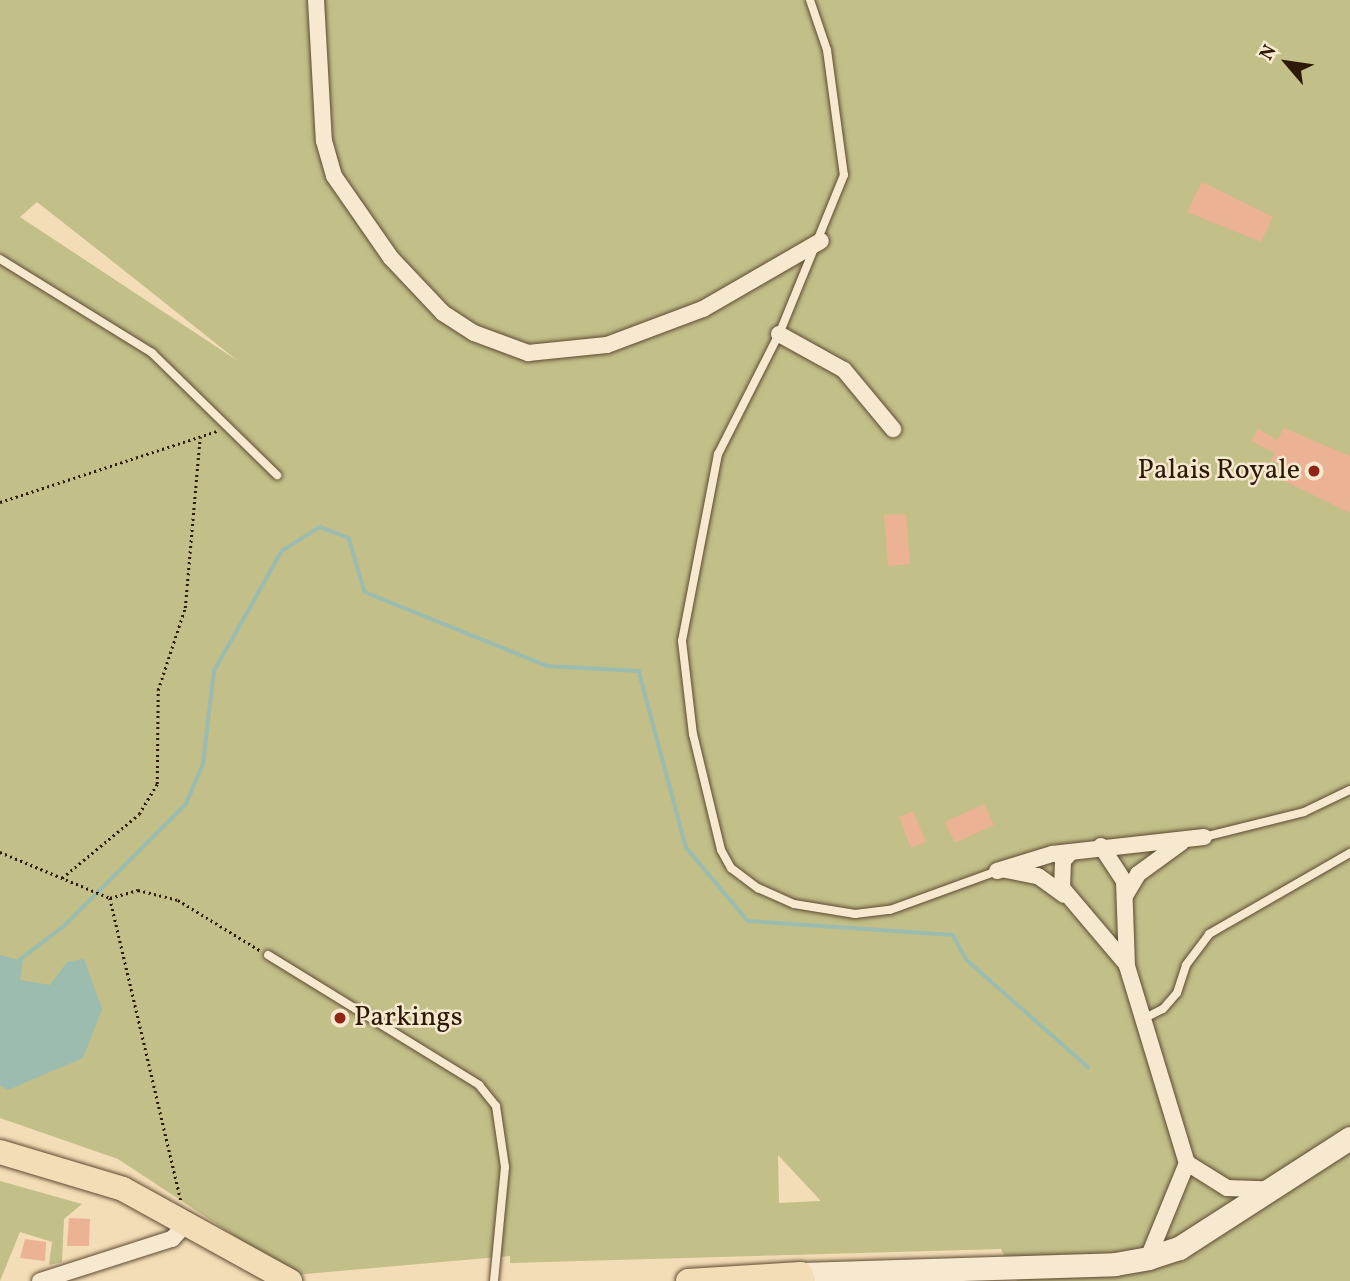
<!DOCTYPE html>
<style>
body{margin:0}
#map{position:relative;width:1350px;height:1281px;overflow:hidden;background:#f3ddb6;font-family:Vollkorn,serif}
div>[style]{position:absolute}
.green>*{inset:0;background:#c2bf89}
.water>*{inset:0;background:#9bbcae}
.stream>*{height:3.5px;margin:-1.75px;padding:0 1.75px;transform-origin:1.75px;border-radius:1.75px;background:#9bbcae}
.building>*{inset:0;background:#ecb294}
.path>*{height:2.5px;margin-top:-1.25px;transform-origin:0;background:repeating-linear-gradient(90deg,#2d1906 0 2px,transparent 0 5.5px)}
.roads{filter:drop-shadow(0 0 2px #5e4a32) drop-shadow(0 0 2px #5e4a32)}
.service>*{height:8px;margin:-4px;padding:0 4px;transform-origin:4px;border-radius:4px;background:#f7e9d0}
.minor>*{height:16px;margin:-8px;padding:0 8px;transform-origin:8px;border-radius:8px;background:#f7e9d0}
.secondary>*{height:23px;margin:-11.5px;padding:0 11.5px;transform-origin:11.5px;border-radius:11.5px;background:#f7e9d0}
.primary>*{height:24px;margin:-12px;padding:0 12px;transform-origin:12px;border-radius:12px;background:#f3ddb6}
.dots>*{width:19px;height:19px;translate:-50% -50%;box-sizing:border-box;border:4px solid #f7e9d0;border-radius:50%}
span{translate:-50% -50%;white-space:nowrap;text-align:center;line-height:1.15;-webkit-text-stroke:5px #f7e9d0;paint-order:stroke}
.poi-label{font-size:28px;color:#2d1906}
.right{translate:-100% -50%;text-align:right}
.left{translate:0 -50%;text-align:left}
.north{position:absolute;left:1252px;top:28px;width:70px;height:70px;-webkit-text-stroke:5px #f7e9d0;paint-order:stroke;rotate:299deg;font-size:19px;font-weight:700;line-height:28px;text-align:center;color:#2d1906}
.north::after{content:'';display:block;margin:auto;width:24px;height:32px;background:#2d1906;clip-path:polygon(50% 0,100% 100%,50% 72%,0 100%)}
</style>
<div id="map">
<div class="green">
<i style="clip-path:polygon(evenodd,0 0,1350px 0,1350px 1281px,1017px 1281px,1001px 1249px,510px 1263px,510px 1256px,294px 1275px,118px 1159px,0 1118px,0 0,37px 202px,121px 268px,238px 361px,20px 217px,37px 202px,0 0,778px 1155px,820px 1200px,820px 1201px,779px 1203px,778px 1155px)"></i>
<i style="clip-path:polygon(0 1181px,82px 1204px,64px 1219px,62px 1262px,49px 1265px,52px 1242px,20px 1232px,0 1281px)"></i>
</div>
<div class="water">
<i style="clip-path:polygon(0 955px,23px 961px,20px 980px,50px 985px,67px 962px,84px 959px,102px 1009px,83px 1058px,8px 1090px,0 1086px)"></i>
</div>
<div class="stream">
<i style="left:17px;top:962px;width:59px;rotate:-37.5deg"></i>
<i style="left:64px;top:926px;width:173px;rotate:-45deg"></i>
<i style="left:186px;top:804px;width:43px;rotate:-67deg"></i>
<i style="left:203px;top:764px;width:94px;rotate:-83.3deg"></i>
<i style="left:214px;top:671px;width:138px;rotate:-60.5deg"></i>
<i style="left:282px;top:551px;width:45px;rotate:-32.3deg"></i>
<i style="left:320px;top:527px;width:31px;rotate:21deg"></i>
<i style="left:349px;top:538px;width:56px;rotate:73.5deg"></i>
<i style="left:365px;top:592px;width:196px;rotate:22.1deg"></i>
<i style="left:547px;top:666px;width:92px;rotate:3.1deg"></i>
<i style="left:639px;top:671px;width:182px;rotate:75deg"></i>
<i style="left:686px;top:847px;width:97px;rotate:50deg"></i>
<i style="left:748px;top:921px;width:205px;rotate:3.9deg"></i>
<i style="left:953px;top:935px;width:29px;rotate:61deg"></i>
<i style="left:967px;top:960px;width:162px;rotate:41.5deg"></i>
</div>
<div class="building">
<i style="clip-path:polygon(1202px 182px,1273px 217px,1261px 242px,1187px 212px)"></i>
<i style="clip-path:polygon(1284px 428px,1350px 456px,1350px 513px,1276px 477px,1281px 465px,1271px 460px,1275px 453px,1251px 441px,1258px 429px,1277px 440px)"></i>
<i style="clip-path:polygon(906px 514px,910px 564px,888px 566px,884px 515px)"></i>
<i style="clip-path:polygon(984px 804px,994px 825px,955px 843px,945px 822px)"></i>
<i style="clip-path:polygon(913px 811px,926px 842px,911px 848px,899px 817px)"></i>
<i style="clip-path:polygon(69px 1218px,90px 1219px,89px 1246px,67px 1246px)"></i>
<i style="clip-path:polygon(25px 1239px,46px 1242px,45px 1261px,20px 1258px)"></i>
</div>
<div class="path">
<i style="left:0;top:502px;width:228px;rotate:-18.1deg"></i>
<i style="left:0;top:852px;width:119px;rotate:22.7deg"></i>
<i style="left:110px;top:898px;width:311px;rotate:76.8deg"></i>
<i style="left:62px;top:878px;width:100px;rotate:-39.7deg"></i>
<i style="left:139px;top:814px;width:35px;rotate:-59deg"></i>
<i style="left:157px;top:784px;width:94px;rotate:-89.4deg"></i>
<i style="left:158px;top:690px;width:86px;rotate:-71.8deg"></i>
<i style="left:185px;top:608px;width:172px;rotate:-85deg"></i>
<i style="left:110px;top:898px;width:29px;rotate:-16deg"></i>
<i style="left:138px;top:890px;width:41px;rotate:14deg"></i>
<i style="left:178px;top:900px;width:97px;rotate:31.6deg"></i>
</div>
<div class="roads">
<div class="service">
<i style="left:810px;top:0;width:53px;rotate:71.2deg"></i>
<i style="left:827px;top:50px;width:126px;rotate:82.3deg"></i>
<i style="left:844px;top:175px;width:172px;rotate:112.2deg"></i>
<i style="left:779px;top:334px;width:135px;rotate:116.9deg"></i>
<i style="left:718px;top:454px;width:190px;rotate:100.9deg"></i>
<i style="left:682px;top:641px;width:94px;rotate:83.3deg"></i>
<i style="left:693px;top:734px;width:119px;rotate:76.4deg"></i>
<i style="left:721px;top:850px;width:21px;rotate:61deg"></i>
<i style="left:731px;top:868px;width:34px;rotate:37deg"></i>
<i style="left:758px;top:888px;width:39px;rotate:24deg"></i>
<i style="left:794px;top:904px;width:62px;rotate:9.3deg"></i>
<i style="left:855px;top:914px;width:35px;rotate:-7deg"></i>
<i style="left:890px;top:910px;width:114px;rotate:-20deg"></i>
<i style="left:0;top:259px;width:179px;rotate:31.7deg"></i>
<i style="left:152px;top:353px;width:175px;rotate:44.3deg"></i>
<i style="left:1204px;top:837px;width:103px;rotate:-14deg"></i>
<i style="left:1304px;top:812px;width:51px;rotate:-25.6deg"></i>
<i style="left:268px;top:955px;width:248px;rotate:31.6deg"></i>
<i style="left:479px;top:1085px;width:27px;rotate:51deg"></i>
<i style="left:496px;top:1106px;width:62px;rotate:81.6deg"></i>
<i style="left:505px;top:1167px;width:115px;rotate:95.5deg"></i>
<i style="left:1143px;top:1019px;width:22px;rotate:-27deg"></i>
<i style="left:1163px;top:1009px;width:21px;rotate:-49deg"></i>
<i style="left:1177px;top:993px;width:29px;rotate:-72deg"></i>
<i style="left:1186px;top:965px;width:39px;rotate:-53deg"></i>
<i style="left:1209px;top:934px;width:163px;rotate:-29.9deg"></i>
</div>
<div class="minor">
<i style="left:316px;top:0;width:141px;rotate:86.8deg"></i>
<i style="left:324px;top:141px;width:36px;rotate:74deg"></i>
<i style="left:334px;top:176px;width:100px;rotate:55.2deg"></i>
<i style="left:391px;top:258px;width:76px;rotate:46.6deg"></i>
<i style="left:443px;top:313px;width:37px;rotate:33deg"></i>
<i style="left:474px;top:333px;width:58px;rotate:20.3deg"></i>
<i style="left:528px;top:353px;width:79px;rotate:-5.8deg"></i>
<i style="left:607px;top:345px;width:103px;rotate:-20.6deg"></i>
<i style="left:703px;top:309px;width:136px;rotate:-30deg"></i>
<i style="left:779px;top:334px;width:74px;rotate:29deg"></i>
<i style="left:844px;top:370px;width:77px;rotate:50.3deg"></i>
<i style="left:1101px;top:846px;width:42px;rotate:56.7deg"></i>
<i style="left:1124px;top:881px;width:85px;rotate:88deg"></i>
<i style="left:1127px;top:966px;width:206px;rotate:73.1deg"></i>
<i style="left:1187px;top:1163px;width:47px;rotate:32deg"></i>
<i style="left:1227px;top:1188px;width:36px;rotate:2deg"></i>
<i style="left:1071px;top:852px;width:12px;rotate:132deg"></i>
<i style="left:1063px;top:861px;width:27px;rotate:92deg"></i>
<i style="left:1062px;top:888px;width:96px;rotate:49.7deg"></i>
<i style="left:1006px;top:870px;width:33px;rotate:11deg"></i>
<i style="left:1038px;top:876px;width:32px;rotate:36deg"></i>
<i style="left:997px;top:871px;width:58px;rotate:-17.2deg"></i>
<i style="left:1052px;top:854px;width:153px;rotate:-6.4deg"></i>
<i style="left:1125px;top:896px;width:26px;rotate:-59deg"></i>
<i style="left:1138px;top:874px;width:54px;rotate:-36deg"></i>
<i style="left:1148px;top:1258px;width:103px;rotate:-67.7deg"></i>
<i style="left:40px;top:1281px;width:139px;rotate:-17.7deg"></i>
<i style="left:172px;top:1239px;width:21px;rotate:-47deg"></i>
</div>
<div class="secondary">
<i style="left:801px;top:1274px;width:314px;rotate:-1.8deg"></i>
<i style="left:1115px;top:1264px;width:34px;rotate:-10deg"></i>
<i style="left:1148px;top:1258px;width:33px;rotate:-18deg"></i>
<i style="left:1179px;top:1248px;width:203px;rotate:-32.8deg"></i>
</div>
<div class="primary">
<i style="left:0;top:1152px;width:128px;rotate:16.7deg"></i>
<i style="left:123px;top:1189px;width:191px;rotate:28.9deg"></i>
<i style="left:688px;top:1281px;width:113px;rotate:-3.5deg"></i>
<i style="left:801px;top:1274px;width:7px;rotate:74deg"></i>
</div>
</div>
<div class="dots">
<i style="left:1314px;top:471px;background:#8f2418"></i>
<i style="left:340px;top:1018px;background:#8f2418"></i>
</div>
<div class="poi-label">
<span class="right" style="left:1300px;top:471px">Palais Royale</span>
<span class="left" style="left:354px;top:1018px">Parkings</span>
</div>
<div class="north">N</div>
</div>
